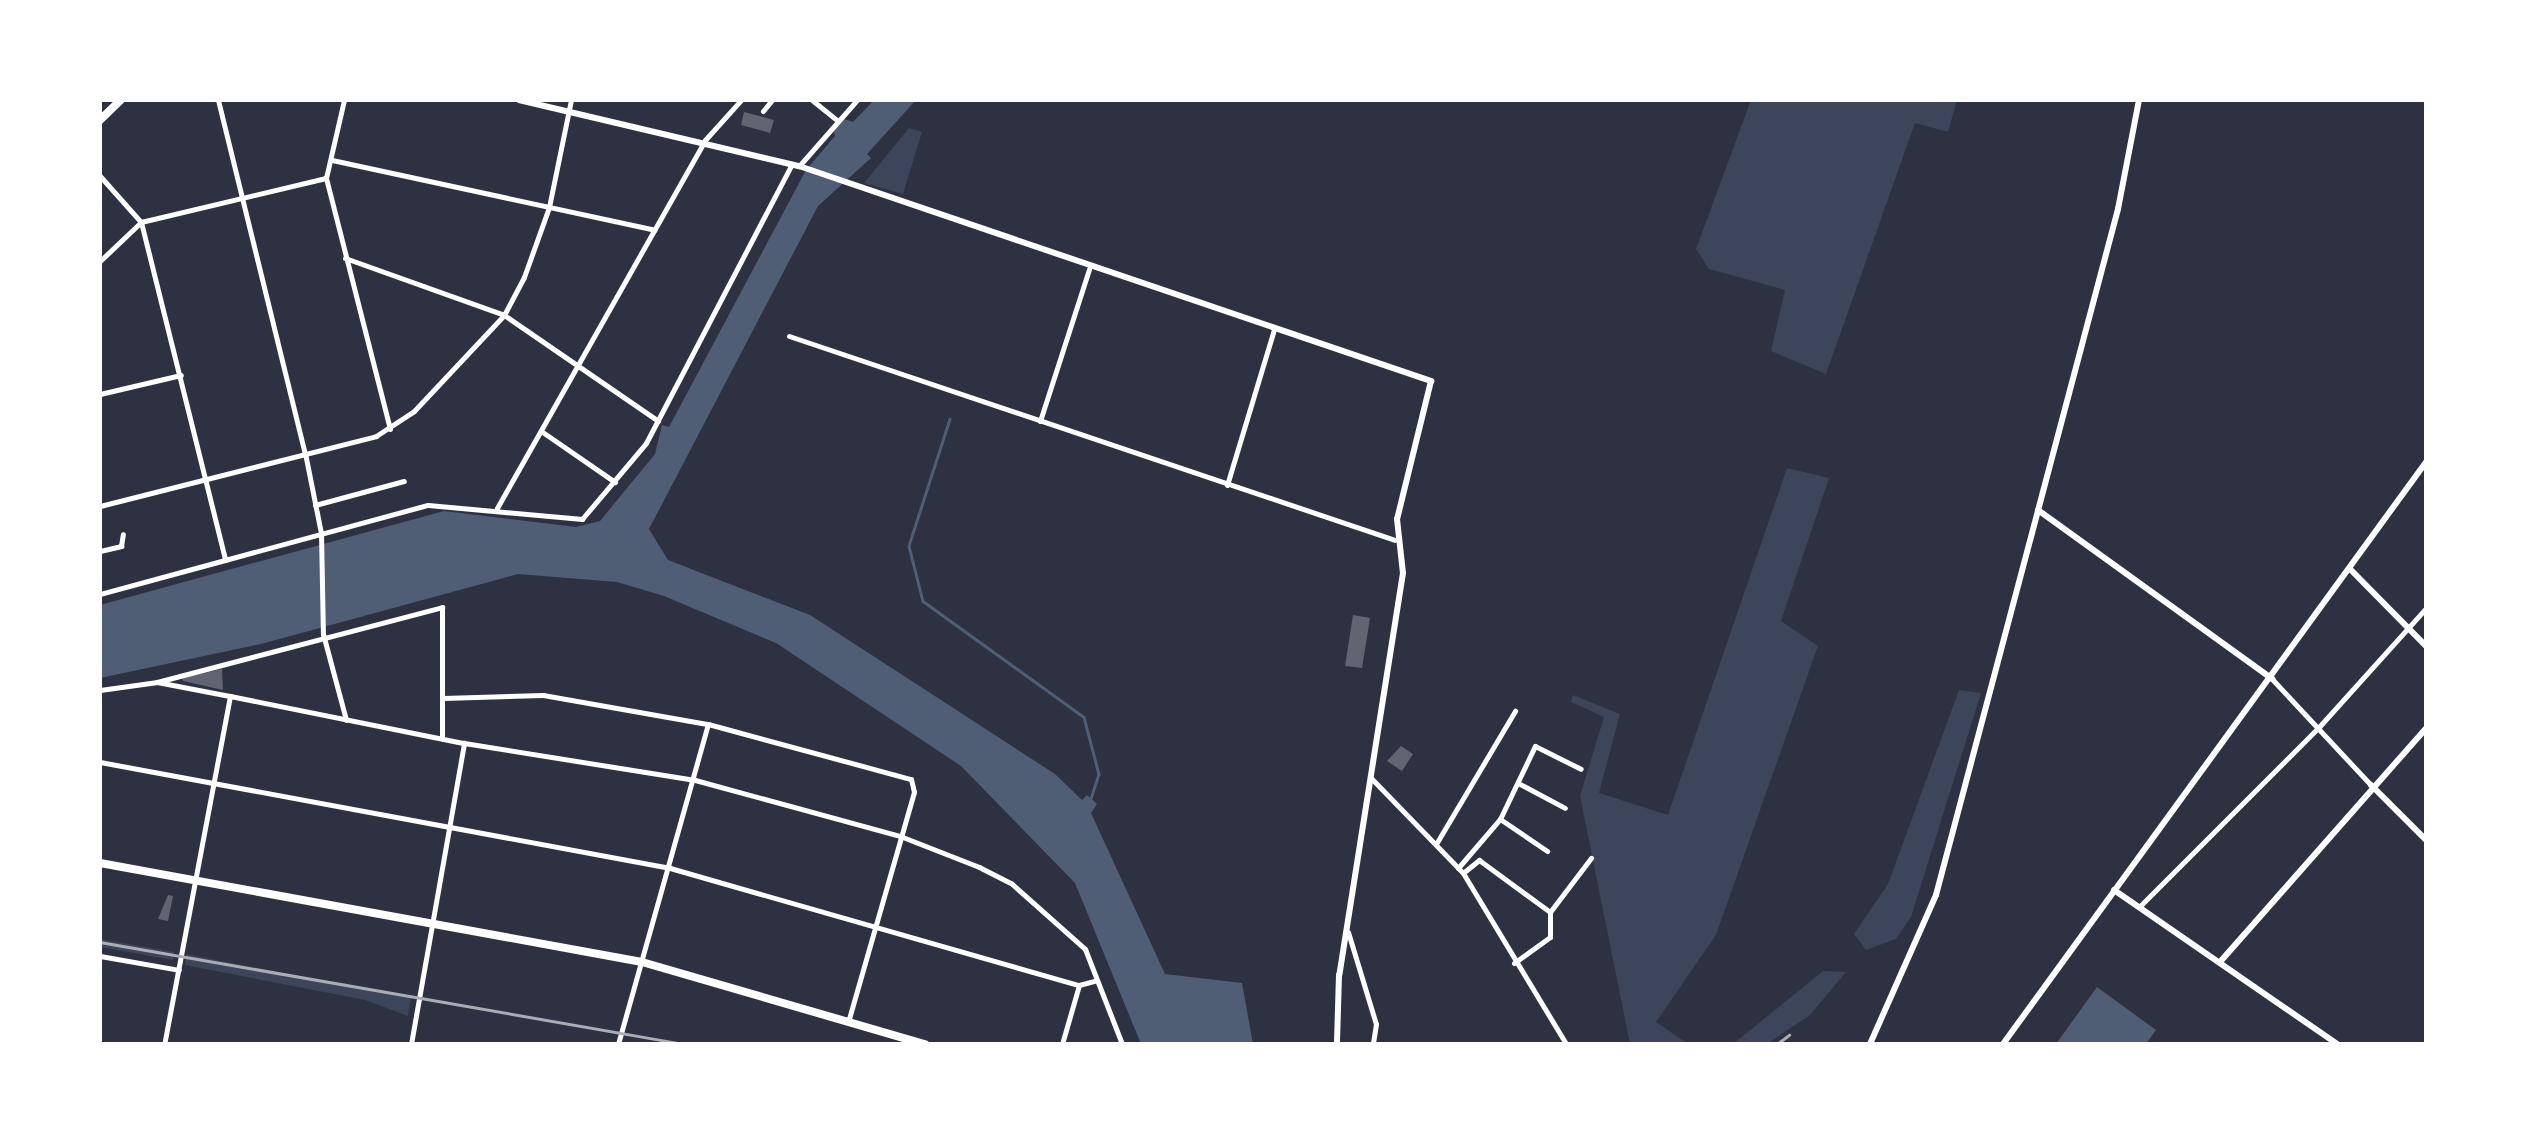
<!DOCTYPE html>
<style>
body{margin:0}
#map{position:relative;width:2526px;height:1144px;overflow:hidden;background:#2d3142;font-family:Signika,sans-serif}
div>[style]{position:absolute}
.green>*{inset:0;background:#3c4559}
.water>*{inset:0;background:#4f5d75}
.stream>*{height:2.5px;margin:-1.25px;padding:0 1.25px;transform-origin:1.25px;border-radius:1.25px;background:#4f5d75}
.building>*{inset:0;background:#626471}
.minor>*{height:5px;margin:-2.5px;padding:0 2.5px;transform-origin:2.5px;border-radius:2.5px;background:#fff}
.tertiary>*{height:6px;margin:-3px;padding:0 3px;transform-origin:3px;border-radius:3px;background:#fff}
.primary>*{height:8px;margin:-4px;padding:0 4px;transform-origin:4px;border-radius:4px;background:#fff}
.rail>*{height:2.5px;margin:-1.25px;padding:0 1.25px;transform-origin:1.25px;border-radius:1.25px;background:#abadb3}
span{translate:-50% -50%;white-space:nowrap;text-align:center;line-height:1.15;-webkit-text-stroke:10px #fff;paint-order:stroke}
.frame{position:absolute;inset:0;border:102px solid #fff;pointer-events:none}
</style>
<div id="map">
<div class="green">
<i style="clip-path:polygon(1751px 100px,1957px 100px,1948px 132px,1915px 123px,1826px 374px,1771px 351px,1785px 290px,1709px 269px,1696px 249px)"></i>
<i style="clip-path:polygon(909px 128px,922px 132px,903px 194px,864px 183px)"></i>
<i style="clip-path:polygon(1787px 468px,1829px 478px,1781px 621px,1818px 646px,1716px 935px,1656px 1022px,1688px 1044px,1630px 1044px,1580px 796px,1604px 717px,1571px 702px,1573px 695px,1620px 714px,1599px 793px,1668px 815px)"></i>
<i style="clip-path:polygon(1959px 690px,1981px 693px,1911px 917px,1896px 939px,1866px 950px,1854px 934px,1888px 884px)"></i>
<i style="clip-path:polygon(100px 939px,174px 952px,173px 960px,100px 947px)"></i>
<i style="clip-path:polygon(186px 954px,411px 998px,408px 1016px,365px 1000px,185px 965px)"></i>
<i style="clip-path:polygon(1823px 971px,1846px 972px,1810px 1015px,1767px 1044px,1733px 1044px)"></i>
</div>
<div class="water">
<i style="clip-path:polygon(874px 100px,916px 100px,867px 154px,871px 158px,818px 206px,649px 529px,668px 560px,810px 615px,1055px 774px,1082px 800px,1087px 795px,1097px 804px,1091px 813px,1165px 974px,1242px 983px,1253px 1044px,1141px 1044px,1075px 883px,961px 766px,776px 643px,664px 596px,617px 582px,518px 574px,261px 644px,100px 678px,100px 605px,444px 511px,576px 527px,600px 521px,655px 454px,662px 425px,669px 427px,806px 170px,835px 136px,833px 129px,844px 119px,853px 122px)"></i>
<i style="clip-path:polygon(2097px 987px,2156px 1030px,2146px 1044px,2056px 1044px)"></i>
</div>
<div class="stream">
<i style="left:950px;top:419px;width:133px;rotate:107.9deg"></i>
<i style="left:909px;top:546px;width:57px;rotate:75.7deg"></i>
<i style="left:923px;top:601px;width:198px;rotate:35.8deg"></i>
<i style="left:1084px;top:717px;width:59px;rotate:75.3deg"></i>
<i style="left:1099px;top:774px;width:25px;rotate:108deg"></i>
</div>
<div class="building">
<i style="clip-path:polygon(744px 112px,774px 120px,770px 133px,741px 125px)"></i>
<i style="clip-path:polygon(1353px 615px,1370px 618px,1362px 668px,1345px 666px)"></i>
<i style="clip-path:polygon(222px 669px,223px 690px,183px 681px,182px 678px)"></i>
<i style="clip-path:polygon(1401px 746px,1413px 754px,1402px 771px,1387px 761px)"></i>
<i style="clip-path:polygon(168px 895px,173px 896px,168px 921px,158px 919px)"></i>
</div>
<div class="minor">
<i style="left:218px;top:100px;width:364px;rotate:76.2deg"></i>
<i style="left:305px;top:453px;width:82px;rotate:78.7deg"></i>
<i style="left:321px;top:533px;width:101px;rotate:88.9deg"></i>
<i style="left:323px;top:634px;width:89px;rotate:75deg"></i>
<i style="left:344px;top:100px;width:80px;rotate:103deg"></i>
<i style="left:326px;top:178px;width:259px;rotate:75.7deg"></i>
<i style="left:812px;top:100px;width:32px;rotate:39deg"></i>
<i style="left:763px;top:111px;width:14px;rotate:-51deg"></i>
<i style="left:332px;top:160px;width:330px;rotate:12.2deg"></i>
<i style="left:799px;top:166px;width:88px;rotate:-48.7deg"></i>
<i style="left:100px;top:176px;width:62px;rotate:48.3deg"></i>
<i style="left:141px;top:222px;width:348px;rotate:76deg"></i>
<i style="left:225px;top:560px;width:130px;rotate:164.8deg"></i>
<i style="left:345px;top:258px;width:169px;rotate:19.7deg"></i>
<i style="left:504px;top:315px;width:187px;rotate:34.5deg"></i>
<i style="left:100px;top:261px;width:57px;rotate:-43.6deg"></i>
<i style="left:141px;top:222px;width:190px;rotate:-13.4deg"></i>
<i style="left:789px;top:336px;width:639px;rotate:18.6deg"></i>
<i style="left:100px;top:394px;width:83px;rotate:-13.2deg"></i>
<i style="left:1040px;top:421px;width:160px;rotate:-72.1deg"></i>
<i style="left:541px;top:431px;width:90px;rotate:34.6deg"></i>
<i style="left:1227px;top:485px;width:163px;rotate:-73.2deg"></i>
<i style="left:315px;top:505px;width:92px;rotate:-15.1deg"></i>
<i style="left:100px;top:506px;width:285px;rotate:-14.2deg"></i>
<i style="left:376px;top:436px;width:45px;rotate:-33.3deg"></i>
<i style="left:414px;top:411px;width:132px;rotate:-46.8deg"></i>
<i style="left:504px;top:315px;width:43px;rotate:-62.2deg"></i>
<i style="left:524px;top:277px;width:74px;rotate:-70.3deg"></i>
<i style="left:549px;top:207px;width:109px;rotate:-78.4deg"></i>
<i style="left:497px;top:508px;width:423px;rotate:-60.5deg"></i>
<i style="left:705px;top:140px;width:54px;rotate:-48deg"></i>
<i style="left:100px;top:551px;width:22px;rotate:-13deg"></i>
<i style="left:121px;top:546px;width:12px;rotate:-81deg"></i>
<i style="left:225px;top:560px;width:210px;rotate:-15.2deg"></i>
<i style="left:428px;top:505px;width:155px;rotate:5.2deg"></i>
<i style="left:582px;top:519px;width:99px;rotate:-49.9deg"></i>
<i style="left:646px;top:443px;width:315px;rotate:-62.4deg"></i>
<i style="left:2272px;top:679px;width:145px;rotate:47deg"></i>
<i style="left:157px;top:682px;width:295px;rotate:-14.7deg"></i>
<i style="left:442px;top:607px;width:131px;rotate:90deg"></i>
<i style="left:100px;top:690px;width:58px;rotate:-8deg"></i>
<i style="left:157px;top:682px;width:74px;rotate:10.9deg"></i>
<i style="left:230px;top:696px;width:354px;rotate:100.7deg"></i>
<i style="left:230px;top:696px;width:239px;rotate:11.4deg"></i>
<i style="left:464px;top:743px;width:234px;rotate:9.1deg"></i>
<i style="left:695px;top:780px;width:213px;rotate:15.3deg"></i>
<i style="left:900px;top:836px;width:85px;rotate:21.4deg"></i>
<i style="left:979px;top:867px;width:37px;rotate:27deg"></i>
<i style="left:1012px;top:884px;width:98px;rotate:41.7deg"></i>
<i style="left:1085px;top:949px;width:102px;rotate:68.7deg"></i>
<i style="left:443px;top:698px;width:100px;rotate:-1.7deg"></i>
<i style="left:543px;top:695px;width:168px;rotate:10deg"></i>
<i style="left:708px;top:724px;width:210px;rotate:15.2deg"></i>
<i style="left:911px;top:779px;width:13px;rotate:77deg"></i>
<i style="left:914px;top:792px;width:239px;rotate:106deg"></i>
<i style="left:100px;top:762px;width:580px;rotate:10.53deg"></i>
<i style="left:670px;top:868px;width:425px;rotate:16deg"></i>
<i style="left:1371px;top:778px;width:132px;rotate:45.9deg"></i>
<i style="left:1463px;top:873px;width:200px;rotate:58.9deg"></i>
<i style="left:1518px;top:783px;width:53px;rotate:28deg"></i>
<i style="left:1500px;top:819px;width:57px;rotate:34.2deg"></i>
<i style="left:1436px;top:844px;width:155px;rotate:-59.3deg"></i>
<i style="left:1458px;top:868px;width:65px;rotate:-49.4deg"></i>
<i style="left:1500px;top:819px;width:81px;rotate:-64.4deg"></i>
<i style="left:1535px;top:746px;width:51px;rotate:26.6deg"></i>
<i style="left:1463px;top:873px;width:21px;rotate:-39deg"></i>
<i style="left:1479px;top:860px;width:88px;rotate:36.2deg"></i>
<i style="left:2139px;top:907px;width:253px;rotate:-45deg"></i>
<i style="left:2318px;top:728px;width:161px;rotate:-48deg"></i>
<i style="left:1348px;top:932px;width:96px;rotate:73.1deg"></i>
<i style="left:1376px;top:1024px;width:20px;rotate:99deg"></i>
<i style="left:100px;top:956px;width:80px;rotate:10deg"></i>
<i style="left:1514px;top:963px;width:44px;rotate:-35.8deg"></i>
<i style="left:1550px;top:937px;width:25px;rotate:-90deg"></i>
<i style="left:1550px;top:912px;width:68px;rotate:-52.8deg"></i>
<i style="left:411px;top:1044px;width:306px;rotate:-80deg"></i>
<i style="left:618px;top:1044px;width:332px;rotate:-74.3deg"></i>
<i style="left:1062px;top:1044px;width:61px;rotate:-73.9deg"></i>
<i style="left:1079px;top:985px;width:16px;rotate:-15deg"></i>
</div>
<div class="tertiary">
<i style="left:519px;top:100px;width:288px;rotate:13.3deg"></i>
<i style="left:799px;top:166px;width:668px;rotate:18.79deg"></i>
<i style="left:1431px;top:381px;width:142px;rotate:103.8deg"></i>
<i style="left:1397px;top:519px;width:54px;rotate:83.7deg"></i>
<i style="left:1403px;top:573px;width:407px;rotate:99deg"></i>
<i style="left:1339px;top:975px;width:69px;rotate:91.7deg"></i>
<i style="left:2038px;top:510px;width:289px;rotate:35.8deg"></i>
<i style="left:2350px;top:569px;width:108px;rotate:45.4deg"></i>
<i style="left:2371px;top:785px;width:78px;rotate:45deg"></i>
<i style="left:2114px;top:890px;width:271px;rotate:34.6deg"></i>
<i style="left:2220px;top:962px;width:312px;rotate:-48.6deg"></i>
<i style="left:1870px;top:1044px;width:163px;rotate:-66.1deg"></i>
<i style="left:1936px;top:895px;width:710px;rotate:-75.14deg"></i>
<i style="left:2118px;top:209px;width:111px;rotate:-79.1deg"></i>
<i style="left:2003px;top:1044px;width:719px;rotate:-53.99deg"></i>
</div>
<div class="primary">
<i style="left:100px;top:120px;width:29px;rotate:-44deg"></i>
<i style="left:100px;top:863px;width:551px;rotate:10.35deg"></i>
<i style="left:642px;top:962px;width:295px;rotate:16.2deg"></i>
</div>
<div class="rail">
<i style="left:100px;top:942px;width:593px;rotate:9.91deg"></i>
<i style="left:1777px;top:1044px;width:15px;rotate:-37deg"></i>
</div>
<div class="frame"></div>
</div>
